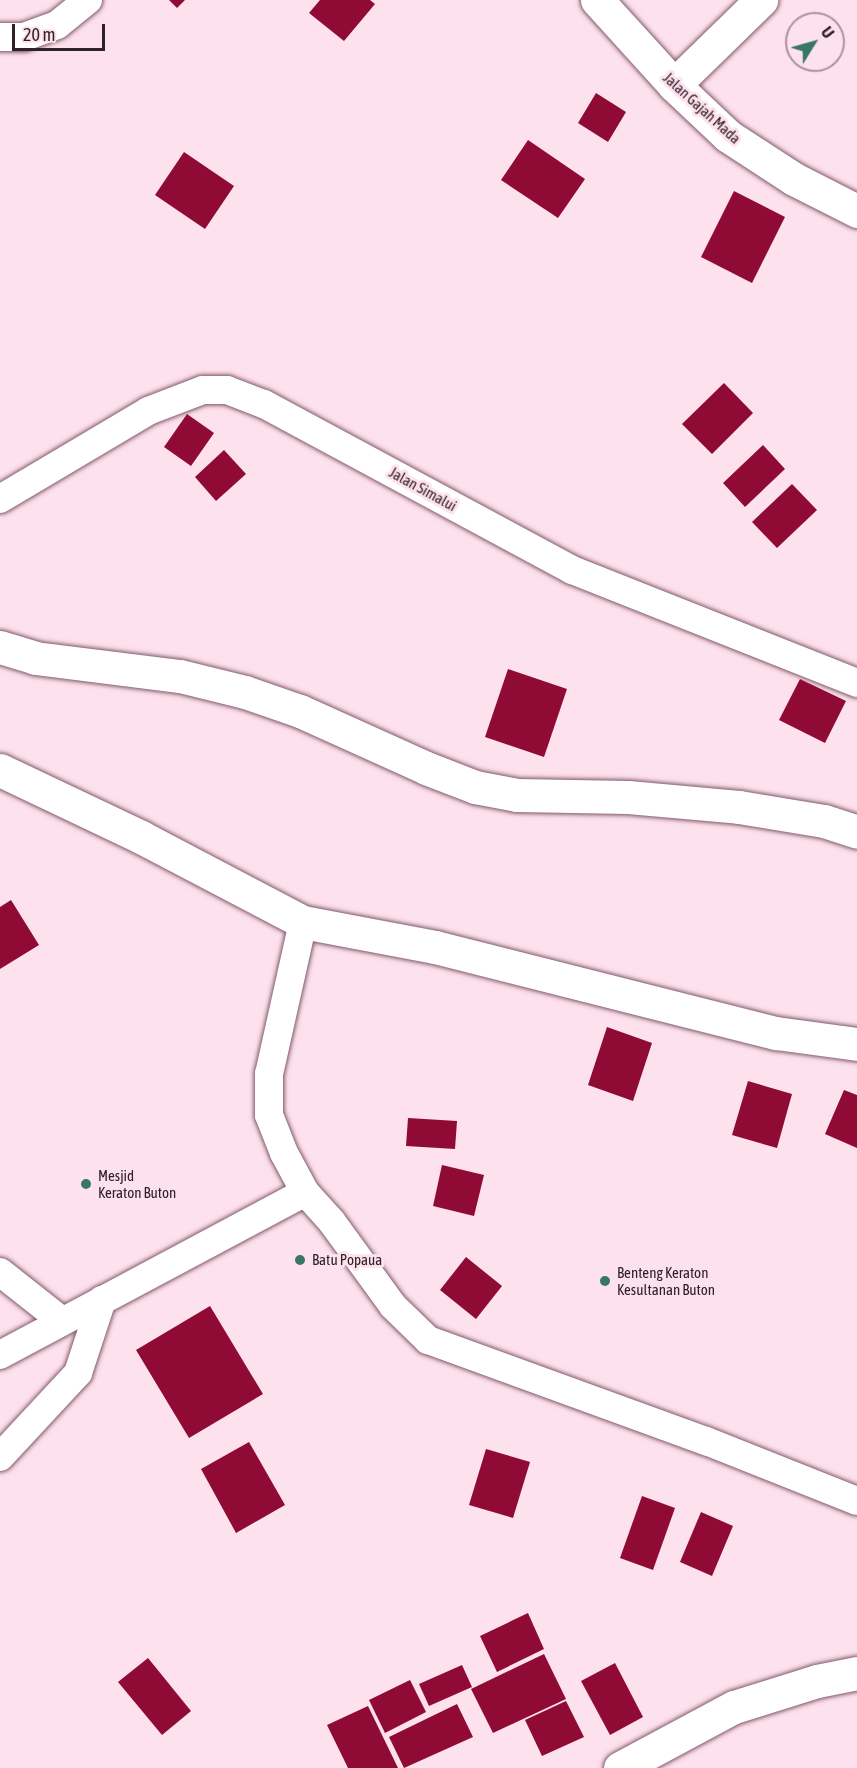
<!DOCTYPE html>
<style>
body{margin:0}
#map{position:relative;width:857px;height:1768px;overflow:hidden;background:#fde1ec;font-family:"Asap Condensed",sans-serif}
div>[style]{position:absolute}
.building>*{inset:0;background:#900a36}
.roads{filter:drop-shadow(0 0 2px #825a6b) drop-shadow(0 0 2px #825a6b)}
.minor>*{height:28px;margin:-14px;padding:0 14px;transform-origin:14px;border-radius:14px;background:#fff}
.tertiary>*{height:33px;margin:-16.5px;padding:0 16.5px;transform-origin:16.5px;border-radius:16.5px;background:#fff}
.secondary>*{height:33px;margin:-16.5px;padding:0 16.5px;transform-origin:16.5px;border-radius:16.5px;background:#fff}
.trunk>*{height:33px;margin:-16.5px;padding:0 16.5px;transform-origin:16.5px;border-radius:16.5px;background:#fff}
.dots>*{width:16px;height:16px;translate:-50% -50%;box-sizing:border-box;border:3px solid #fde1ec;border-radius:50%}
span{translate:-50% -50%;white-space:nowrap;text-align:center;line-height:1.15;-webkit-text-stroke:6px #fde1ec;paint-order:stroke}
.street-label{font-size:15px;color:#302027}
.poi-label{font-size:15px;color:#302027}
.left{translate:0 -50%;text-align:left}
.north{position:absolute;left:785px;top:12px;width:60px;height:60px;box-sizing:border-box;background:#fde1ec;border:2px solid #ab949d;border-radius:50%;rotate:53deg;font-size:16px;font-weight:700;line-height:24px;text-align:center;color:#302027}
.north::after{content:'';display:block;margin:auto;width:21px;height:27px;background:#387764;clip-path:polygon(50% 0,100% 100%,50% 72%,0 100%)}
.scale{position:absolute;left:12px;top:24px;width:93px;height:27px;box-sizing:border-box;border:3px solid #302027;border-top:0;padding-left:8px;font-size:18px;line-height:21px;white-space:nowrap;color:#302027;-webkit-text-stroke:4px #fde1ec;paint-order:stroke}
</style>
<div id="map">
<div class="building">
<i style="clip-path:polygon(169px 0,185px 0,177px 8px)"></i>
<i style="clip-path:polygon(320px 0,370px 0,375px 4px,344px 41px,309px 13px)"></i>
<i style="clip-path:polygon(596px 93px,626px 112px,608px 142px,578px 123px)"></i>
<i style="clip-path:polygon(528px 140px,585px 179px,558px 218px,501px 180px)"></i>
<i style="clip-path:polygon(184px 152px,234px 186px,205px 229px,155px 195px)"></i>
<i style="clip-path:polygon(734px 191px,785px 217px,752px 283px,701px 257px)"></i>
<i style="clip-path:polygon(724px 383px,753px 413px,712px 454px,682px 424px)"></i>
<i style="clip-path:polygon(187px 414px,214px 433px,191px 466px,164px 447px)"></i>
<i style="clip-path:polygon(763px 445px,785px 469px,745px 507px,723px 483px)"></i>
<i style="clip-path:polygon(224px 450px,246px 474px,216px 501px,195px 477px)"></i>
<i style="clip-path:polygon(792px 484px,817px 510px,777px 548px,752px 522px)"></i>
<i style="clip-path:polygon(508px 669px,567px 689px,544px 757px,485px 737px)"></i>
<i style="clip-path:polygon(800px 679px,846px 701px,825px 743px,779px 720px)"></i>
<i style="clip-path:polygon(11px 900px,39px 945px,0 969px,0 907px)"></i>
<i style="clip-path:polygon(607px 1027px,652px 1043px,633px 1101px,588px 1085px)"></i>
<i style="clip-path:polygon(748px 1081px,792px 1094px,777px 1148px,732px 1135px)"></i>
<i style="clip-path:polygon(844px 1090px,857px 1095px,857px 1148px,825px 1134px)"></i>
<i style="clip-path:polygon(408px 1118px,457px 1121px,455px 1149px,406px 1146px)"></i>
<i style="clip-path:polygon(442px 1165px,484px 1175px,474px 1216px,433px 1206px)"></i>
<i style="clip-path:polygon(466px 1257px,502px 1286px,476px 1319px,440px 1290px)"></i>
<i style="clip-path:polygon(210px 1306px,263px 1394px,189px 1438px,136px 1350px)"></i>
<i style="clip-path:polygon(249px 1442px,285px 1505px,236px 1533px,201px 1469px)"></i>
<i style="clip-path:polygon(486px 1449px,530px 1462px,513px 1518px,469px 1505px)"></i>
<i style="clip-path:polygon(642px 1496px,675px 1508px,653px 1570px,620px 1558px)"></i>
<i style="clip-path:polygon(701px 1512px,733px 1526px,712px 1576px,680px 1562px)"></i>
<i style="clip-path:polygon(528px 1613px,544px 1649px,497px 1672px,480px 1636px)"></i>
<i style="clip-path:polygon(544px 1654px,566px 1699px,493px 1733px,471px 1689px)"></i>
<i style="clip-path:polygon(148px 1658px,191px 1711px,162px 1735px,118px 1682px)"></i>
<i style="clip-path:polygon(615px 1663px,643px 1717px,610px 1735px,581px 1681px)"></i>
<i style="clip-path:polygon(462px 1665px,472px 1687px,429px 1706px,419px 1684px)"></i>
<i style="clip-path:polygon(410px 1680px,426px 1712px,385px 1733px,369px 1700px)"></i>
<i style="clip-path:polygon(566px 1701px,584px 1737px,542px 1756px,525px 1720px)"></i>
<i style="clip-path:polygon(457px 1704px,473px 1737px,404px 1768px,389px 1737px)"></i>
<i style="clip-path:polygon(368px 1706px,398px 1768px,348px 1768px,327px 1725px)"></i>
</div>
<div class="roads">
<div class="minor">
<i style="left:0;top:37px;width:24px"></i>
<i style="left:24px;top:37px;width:35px;rotate:-20deg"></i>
<i style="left:57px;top:25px;width:40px;rotate:-39deg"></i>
<i style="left:0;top:499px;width:172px;rotate:-30.7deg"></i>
<i style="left:148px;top:411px;width:59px;rotate:-20.9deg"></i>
<i style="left:203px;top:390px;width:24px"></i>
<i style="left:227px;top:390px;width:40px;rotate:21deg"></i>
<i style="left:264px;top:404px;width:350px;rotate:28.3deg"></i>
<i style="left:572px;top:570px;width:307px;rotate:21.6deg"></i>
<i style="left:303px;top:922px;width:156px;rotate:102.6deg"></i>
<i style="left:269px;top:1074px;width:41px;rotate:90deg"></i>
<i style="left:269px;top:1115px;width:41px;rotate:68.5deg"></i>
<i style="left:284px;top:1153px;width:44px;rotate:61.7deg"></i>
<i style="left:305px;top:1192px;width:40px;rotate:48deg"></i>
<i style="left:332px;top:1222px;width:104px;rotate:54deg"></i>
<i style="left:393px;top:1306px;width:49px;rotate:44.2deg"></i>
<i style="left:428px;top:1340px;width:296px;rotate:20deg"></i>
<i style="left:706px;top:1441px;width:162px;rotate:21.7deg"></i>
<i style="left:0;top:1272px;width:79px;rotate:38.3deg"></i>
<i style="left:0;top:1355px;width:346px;rotate:-28.1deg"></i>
<i style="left:0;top:1457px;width:115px;rotate:-47.1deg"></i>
<i style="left:78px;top:1373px;width:77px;rotate:-71.8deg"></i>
</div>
<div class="tertiary">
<i style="left:0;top:770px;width:156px;rotate:25.4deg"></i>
<i style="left:141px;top:837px;width:183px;rotate:27.7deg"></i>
<i style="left:303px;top:922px;width:134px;rotate:10.7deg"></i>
<i style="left:435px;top:947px;width:352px;rotate:14.2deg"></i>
<i style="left:776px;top:1033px;width:82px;rotate:7.7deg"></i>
<i style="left:620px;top:1768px;width:129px;rotate:-28.2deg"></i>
<i style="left:734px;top:1707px;width:87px;rotate:-17.4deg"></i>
<i style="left:817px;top:1681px;width:41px;rotate:-11.3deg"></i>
</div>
<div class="secondary">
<i style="left:0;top:647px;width:37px;rotate:17deg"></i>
<i style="left:35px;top:658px;width:146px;rotate:7.1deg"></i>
<i style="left:180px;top:676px;width:67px;rotate:13.8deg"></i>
<i style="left:245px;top:692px;width:58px;rotate:19.1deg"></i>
<i style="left:300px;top:711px;width:138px;rotate:24.3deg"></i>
<i style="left:426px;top:768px;width:53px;rotate:21.2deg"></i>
<i style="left:475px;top:787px;width:43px;rotate:10.8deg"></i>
<i style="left:517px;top:795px;width:111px;rotate:1deg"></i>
<i style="left:628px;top:797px;width:111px;rotate:5.1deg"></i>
<i style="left:739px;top:807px;width:86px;rotate:9.4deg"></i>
<i style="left:824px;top:821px;width:35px;rotate:18deg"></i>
</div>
<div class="trunk">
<i style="left:597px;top:0;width:115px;rotate:47.8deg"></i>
<i style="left:674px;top:85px;width:74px;rotate:43.4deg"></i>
<i style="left:728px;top:136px;width:79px;rotate:33.1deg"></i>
<i style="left:794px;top:179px;width:71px;rotate:26.9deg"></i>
<i style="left:674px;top:85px;width:122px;rotate:-44.3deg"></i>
</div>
</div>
<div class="dots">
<i style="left:86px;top:1184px;background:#387764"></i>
<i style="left:300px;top:1260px;background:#387764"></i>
<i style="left:605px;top:1281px;background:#387764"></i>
</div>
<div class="street-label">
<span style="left:702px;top:108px;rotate:42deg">Jalan Gajah Mada</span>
<span style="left:423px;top:489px;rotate:29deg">Jalan Simalui</span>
</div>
<div class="poi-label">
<span class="left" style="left:98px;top:1184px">Mesjid<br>Keraton Buton</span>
<span class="left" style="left:312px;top:1260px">Batu Popaua</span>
<span class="left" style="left:617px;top:1281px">Benteng Keraton<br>Kesultanan Buton</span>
</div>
<div class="north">U</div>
<div class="scale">20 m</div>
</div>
